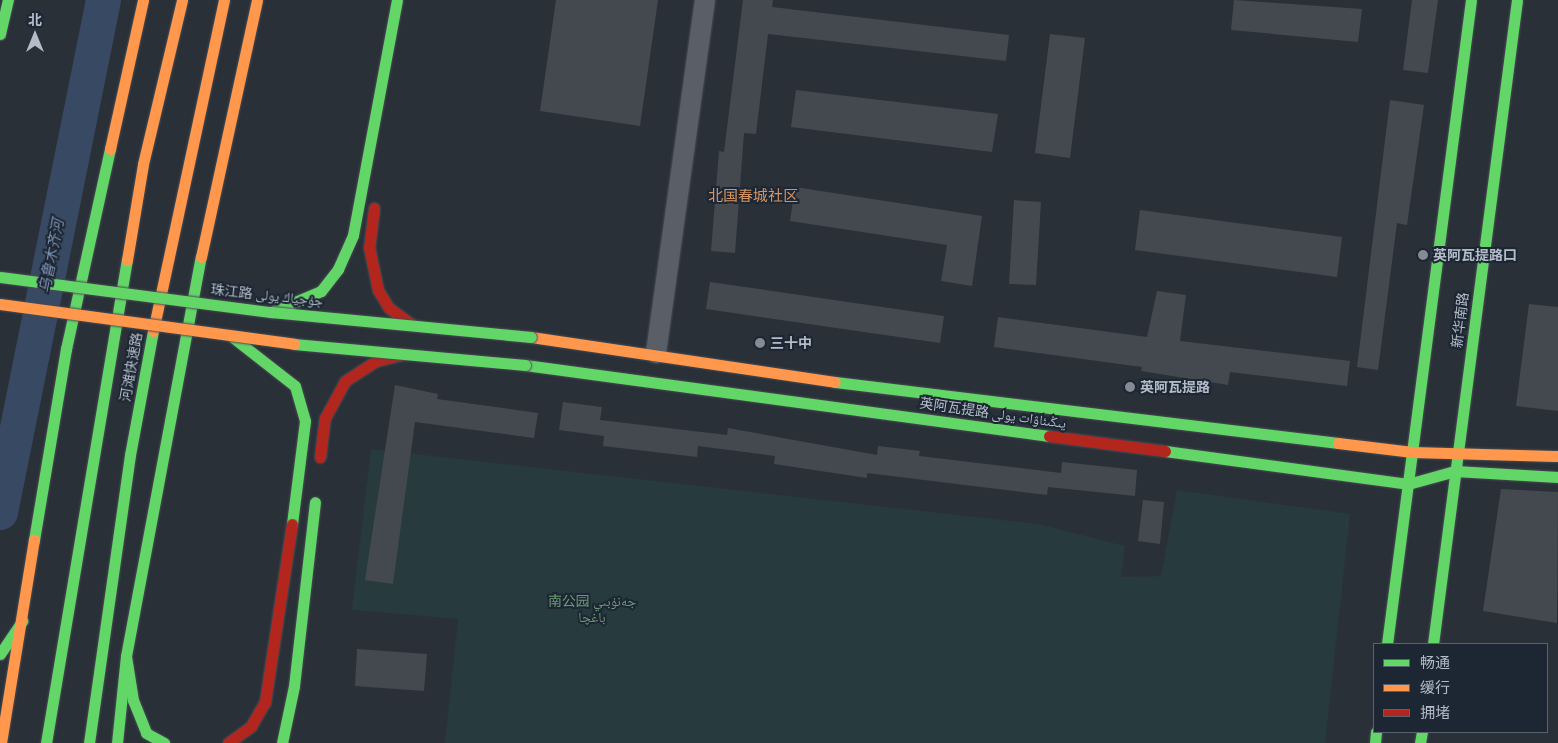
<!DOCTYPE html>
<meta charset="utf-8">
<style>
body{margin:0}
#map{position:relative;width:1558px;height:743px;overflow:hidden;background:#2a3038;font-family:"Titillium Web","Noto Naskh Arabic","Noto Sans SC",sans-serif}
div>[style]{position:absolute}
.green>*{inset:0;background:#273a3e}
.river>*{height:35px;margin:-17.5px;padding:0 17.5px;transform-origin:17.5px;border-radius:17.5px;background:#384963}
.building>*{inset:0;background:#444950}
.roads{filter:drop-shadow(0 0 1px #484c53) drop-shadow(0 0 1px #484c53)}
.street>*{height:20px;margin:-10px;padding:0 10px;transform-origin:10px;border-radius:10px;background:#5a5e66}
.fast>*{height:11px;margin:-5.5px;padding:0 5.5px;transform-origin:5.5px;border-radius:5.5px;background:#63d668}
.slow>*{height:11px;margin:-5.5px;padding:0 5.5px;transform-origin:5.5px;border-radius:5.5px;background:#ff974d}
.jam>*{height:11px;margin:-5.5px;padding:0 5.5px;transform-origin:5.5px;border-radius:5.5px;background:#b3261e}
.bridges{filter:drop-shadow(0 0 1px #484c53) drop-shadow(0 0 1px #484c53)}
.fast-bridge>*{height:11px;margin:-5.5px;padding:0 5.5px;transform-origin:5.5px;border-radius:5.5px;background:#63d668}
.slow-bridge>*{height:11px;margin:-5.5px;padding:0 5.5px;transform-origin:5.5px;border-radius:5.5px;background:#ff974d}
.dots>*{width:14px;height:14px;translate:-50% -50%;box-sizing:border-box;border:2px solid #1d2633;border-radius:50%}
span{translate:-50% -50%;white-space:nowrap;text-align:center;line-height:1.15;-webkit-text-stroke:4px #1d2633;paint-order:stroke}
.poi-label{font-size:14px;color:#b4bcc9;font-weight:700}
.left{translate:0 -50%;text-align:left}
.street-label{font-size:14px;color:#b4bcc9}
.park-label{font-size:14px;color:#6b9a76}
.neighbourhood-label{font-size:15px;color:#d59563}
.water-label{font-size:15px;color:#7c92b1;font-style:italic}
.legend{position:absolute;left:1373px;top:643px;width:175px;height:90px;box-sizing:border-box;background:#1d2633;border:1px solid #59626f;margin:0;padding:6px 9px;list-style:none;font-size:15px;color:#b4bcc9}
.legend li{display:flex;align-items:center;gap:10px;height:25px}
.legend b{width:25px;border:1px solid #59626f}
.north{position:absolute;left:10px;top:10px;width:50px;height:50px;-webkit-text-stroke:4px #1d2633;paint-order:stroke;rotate:0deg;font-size:14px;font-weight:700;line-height:20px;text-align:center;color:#b4bcc9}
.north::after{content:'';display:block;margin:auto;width:18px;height:22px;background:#b4bcc9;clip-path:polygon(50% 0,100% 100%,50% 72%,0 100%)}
</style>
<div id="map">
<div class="green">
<i style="clip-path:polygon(371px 449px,1038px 524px,1125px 546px,1121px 577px,1161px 576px,1177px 490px,1350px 514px,1325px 743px,445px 743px,458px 619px,352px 610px)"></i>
</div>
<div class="river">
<i style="left:0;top:512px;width:522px;rotate:-78.63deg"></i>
</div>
<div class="building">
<i style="clip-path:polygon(556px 0,658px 0,640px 126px,540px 111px)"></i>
<i style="clip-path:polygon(743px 0,773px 0,772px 7px,1009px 35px,1006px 61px,768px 34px,756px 134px,744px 133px,735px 253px,711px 251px,719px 151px,724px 152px)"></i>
<i style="clip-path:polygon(1234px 0,1362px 9px,1358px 42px,1231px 30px)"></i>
<i style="clip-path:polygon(1412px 0,1438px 0,1428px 73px,1403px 70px)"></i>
<i style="clip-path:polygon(1050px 34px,1085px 38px,1070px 158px,1035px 153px)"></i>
<i style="clip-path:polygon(796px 90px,998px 114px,992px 152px,791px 127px)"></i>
<i style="clip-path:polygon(1390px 100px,1424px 105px,1407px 225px,1397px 223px,1378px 370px,1357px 367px)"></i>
<i style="clip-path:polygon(795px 187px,982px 216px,972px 286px,941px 281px,947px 245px,790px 221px)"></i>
<i style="clip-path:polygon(1014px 200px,1041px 202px,1036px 285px,1009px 284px)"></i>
<i style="clip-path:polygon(1140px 210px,1342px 237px,1337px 277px,1135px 250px)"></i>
<i style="clip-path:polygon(710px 282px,944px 316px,940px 343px,706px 309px)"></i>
<i style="clip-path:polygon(1157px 291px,1186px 295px,1180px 341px,1350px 361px,1347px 386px,1230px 372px,1228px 385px,1141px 371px,1142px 367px,994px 347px,998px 317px,1147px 337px)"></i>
<i style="clip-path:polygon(1529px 304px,1558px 307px,1558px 411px,1516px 406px)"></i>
<i style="clip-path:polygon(395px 385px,438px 394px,437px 399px,538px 413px,534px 438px,415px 422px,393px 584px,365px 580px)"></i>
<i style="clip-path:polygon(563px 402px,602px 407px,600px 420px,727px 435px,728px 428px,877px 455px,878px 446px,920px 451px,919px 456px,1061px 473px,1062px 462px,1137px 470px,1135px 496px,1048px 487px,1047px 495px,867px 473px,867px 478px,774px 464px,775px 456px,698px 446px,697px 457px,603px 446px,604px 436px,559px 430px)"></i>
<i style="clip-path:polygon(1501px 489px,1558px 492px,1557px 623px,1483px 611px)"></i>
<i style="clip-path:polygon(1143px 500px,1164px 502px,1160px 544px,1138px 541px)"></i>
<i style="clip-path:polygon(357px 649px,427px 654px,424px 691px,355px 686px)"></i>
</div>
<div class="roads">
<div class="street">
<i style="left:656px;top:353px;width:356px;rotate:-82.1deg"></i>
</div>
<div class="fast">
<i style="left:0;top:34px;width:35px;rotate:-77deg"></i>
<i style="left:271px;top:312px;width:54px;rotate:-22.8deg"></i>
<i style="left:321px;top:291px;width:28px;rotate:-52deg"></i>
<i style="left:338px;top:269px;width:37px;rotate:-66deg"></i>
<i style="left:353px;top:235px;width:239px;rotate:-79.4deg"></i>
<i style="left:231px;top:336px;width:81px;rotate:38deg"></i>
<i style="left:295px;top:386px;width:36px;rotate:74deg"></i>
<i style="left:305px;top:421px;width:104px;rotate:97.2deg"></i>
<i style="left:525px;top:365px;width:529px;rotate:7.72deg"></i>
<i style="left:835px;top:382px;width:507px;rotate:6.91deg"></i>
<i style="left:1165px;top:451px;width:245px;rotate:7.7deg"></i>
<i style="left:1408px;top:484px;width:49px;rotate:-15.5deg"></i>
<i style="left:1455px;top:471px;width:103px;rotate:3.3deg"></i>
<i style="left:34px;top:540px;width:194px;rotate:-80.5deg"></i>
<i style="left:66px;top:349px;width:205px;rotate:-77.6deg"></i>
<i style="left:1387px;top:644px;width:649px;rotate:-82.57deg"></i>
<i style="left:1433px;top:644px;width:649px;rotate:-82.57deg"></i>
<i style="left:0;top:654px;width:40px;rotate:-56deg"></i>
<i style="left:126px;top:656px;width:45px;rotate:81deg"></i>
<i style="left:133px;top:700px;width:35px;rotate:68deg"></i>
<i style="left:146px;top:733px;width:21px;rotate:29deg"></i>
<i style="left:46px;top:743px;width:490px;rotate:-80.5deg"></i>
<i style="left:89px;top:743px;width:291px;rotate:-81.9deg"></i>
<i style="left:130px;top:455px;width:126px;rotate:-79.5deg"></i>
<i style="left:117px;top:743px;width:87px;rotate:-84.1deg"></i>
<i style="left:126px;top:656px;width:406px;rotate:-79.4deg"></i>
<i style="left:282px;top:743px;width:58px;rotate:-78.1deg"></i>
<i style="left:294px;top:686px;width:185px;rotate:-83.5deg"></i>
<i style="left:1375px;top:743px;width:11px;rotate:-85deg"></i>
<i style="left:1420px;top:743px;width:11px;rotate:-80deg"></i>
</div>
<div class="slow">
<i style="left:110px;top:149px;width:153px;rotate:-77.5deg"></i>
<i style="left:201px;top:257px;width:263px;rotate:-77.7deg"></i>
<i style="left:127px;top:260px;width:97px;rotate:-80.5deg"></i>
<i style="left:143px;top:164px;width:169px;rotate:-76.6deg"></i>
<i style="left:153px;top:331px;width:339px;rotate:-77.9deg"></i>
<i style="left:531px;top:337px;width:307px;rotate:8.4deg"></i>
<i style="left:1338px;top:443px;width:75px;rotate:6.9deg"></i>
<i style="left:1412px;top:452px;width:146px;rotate:1.6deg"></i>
<i style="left:1px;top:743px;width:206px;rotate:-80.8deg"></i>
</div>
<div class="jam">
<i style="left:374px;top:208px;width:39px;rotate:97deg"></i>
<i style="left:369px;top:247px;width:44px;rotate:78.2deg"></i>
<i style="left:378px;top:290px;width:21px;rotate:59deg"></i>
<i style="left:389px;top:308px;width:29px;rotate:36deg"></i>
<i style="left:1049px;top:436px;width:117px;rotate:7.4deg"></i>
<i style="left:320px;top:457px;width:39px;rotate:-83deg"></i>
<i style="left:325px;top:418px;width:42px;rotate:-61.6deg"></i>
<i style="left:345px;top:381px;width:37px;rotate:-33deg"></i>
<i style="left:376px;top:361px;width:29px;rotate:-14deg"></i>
<i style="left:228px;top:743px;width:29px;rotate:-36deg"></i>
<i style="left:251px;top:726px;width:28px;rotate:-60deg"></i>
<i style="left:265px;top:702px;width:180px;rotate:-81.4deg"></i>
</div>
</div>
<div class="bridges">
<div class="fast-bridge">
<i style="left:0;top:277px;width:273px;rotate:7.4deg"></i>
<i style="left:271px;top:312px;width:261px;rotate:5.5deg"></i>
<i style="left:294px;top:344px;width:232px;rotate:5.2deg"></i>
</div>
<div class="slow-bridge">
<i style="left:0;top:304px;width:297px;rotate:7.7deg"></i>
</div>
</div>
<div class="dots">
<i style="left:1423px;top:255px;background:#848b96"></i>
<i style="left:760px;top:343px;background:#848b96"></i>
<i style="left:1130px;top:387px;background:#848b96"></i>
</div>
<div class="poi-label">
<span class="left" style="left:1433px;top:255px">英阿瓦提路口</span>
<span class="left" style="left:770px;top:343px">三十中</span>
<span class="left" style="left:1140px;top:387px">英阿瓦提路</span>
</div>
<div class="street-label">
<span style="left:267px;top:295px;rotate:6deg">珠江路 جۇجياڭ يولى</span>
<span style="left:1460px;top:320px;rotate:-83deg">新华南路</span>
<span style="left:131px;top:367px;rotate:-80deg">河滩快速路</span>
<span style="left:993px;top:413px;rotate:8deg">英阿瓦提路 يىڭىئاۋات يولى</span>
</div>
<div class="park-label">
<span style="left:592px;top:609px">南公园 جەنۇبىي<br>باغچا</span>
</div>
<div class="neighbourhood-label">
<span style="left:753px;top:196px">北国春城社区</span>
</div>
<div class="water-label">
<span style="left:51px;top:256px;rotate:-79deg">乌鲁木齐河</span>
</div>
<ul class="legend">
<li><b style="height:6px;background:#63d668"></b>畅通</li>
<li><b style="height:6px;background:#ff974d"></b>缓行</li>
<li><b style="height:6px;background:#b3261e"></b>拥堵</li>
</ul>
<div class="north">北</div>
</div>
